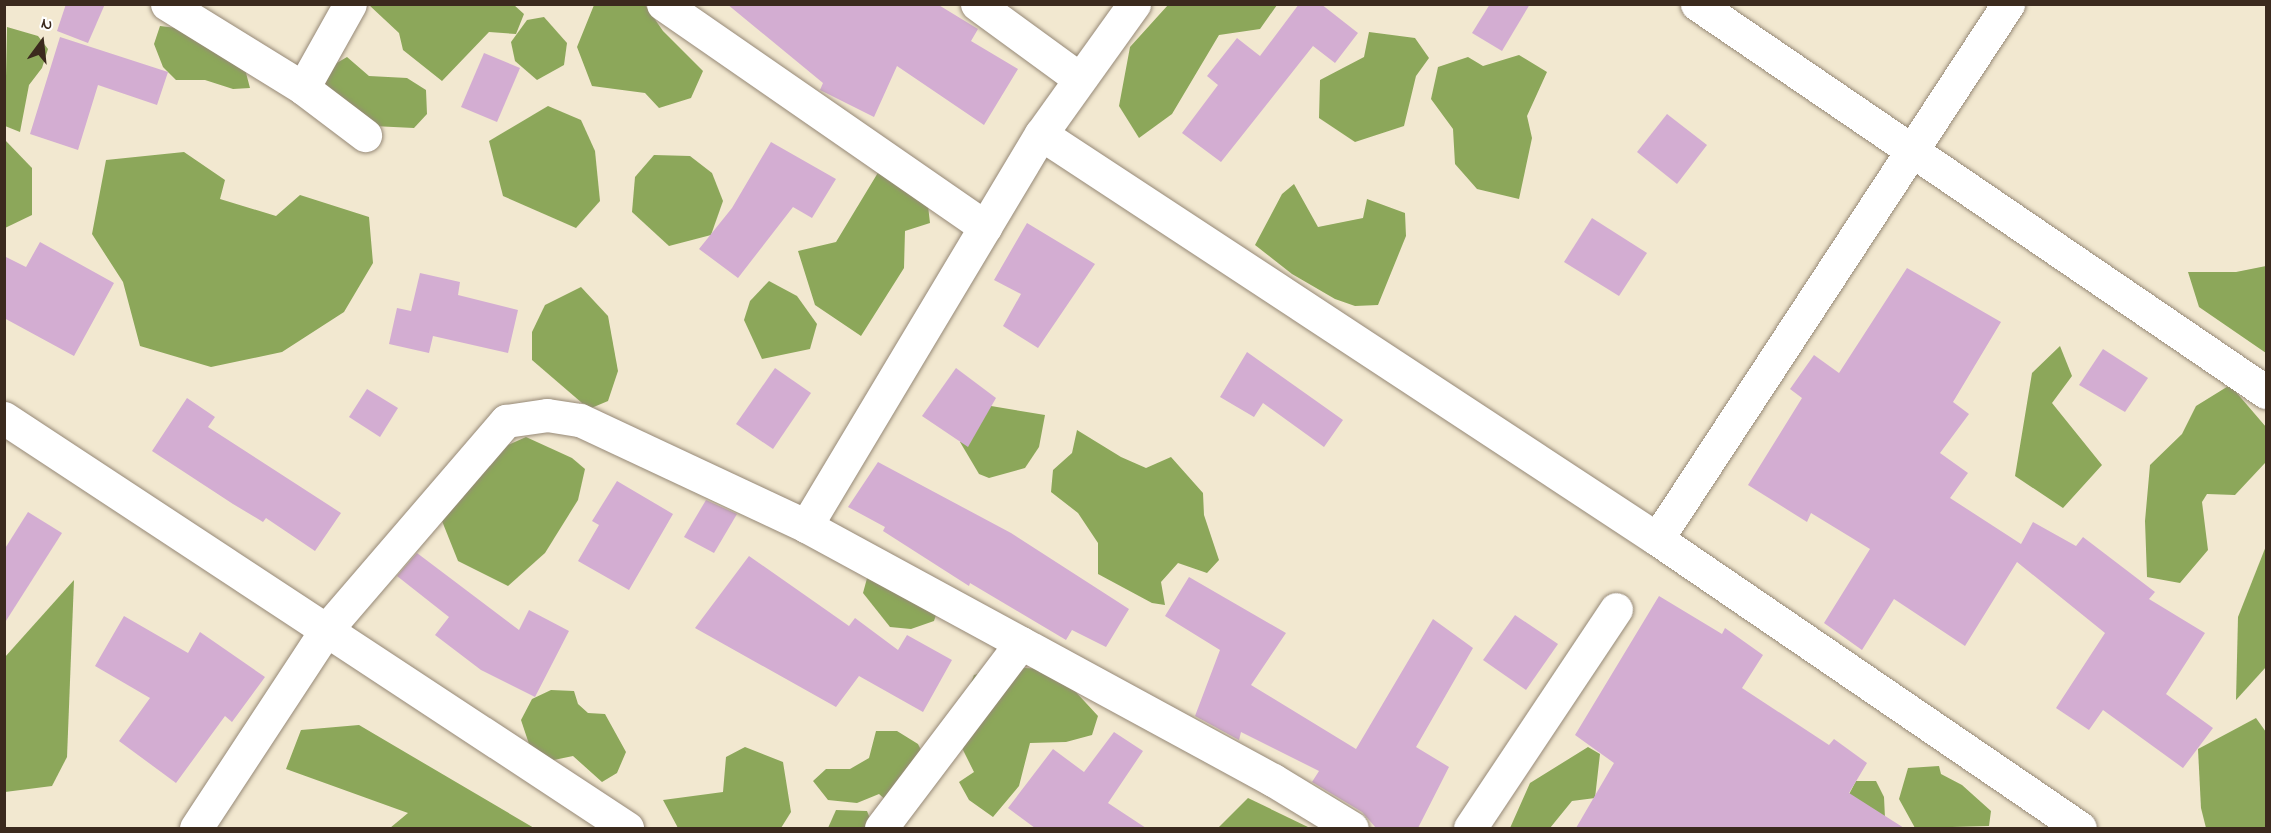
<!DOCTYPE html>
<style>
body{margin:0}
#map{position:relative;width:2271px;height:833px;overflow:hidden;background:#f2e8d0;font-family:"Indie Flower",sans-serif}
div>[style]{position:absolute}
.forest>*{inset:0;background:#8ca75a}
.building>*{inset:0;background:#d3add2}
.roads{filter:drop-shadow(0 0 2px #968977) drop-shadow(0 0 2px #968977)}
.minor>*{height:33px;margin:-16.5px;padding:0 16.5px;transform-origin:16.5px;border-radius:16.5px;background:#fff}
span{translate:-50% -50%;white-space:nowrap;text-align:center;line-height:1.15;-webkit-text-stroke:4.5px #fff;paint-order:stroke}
.frame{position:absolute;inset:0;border:6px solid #3b2a1e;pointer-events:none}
.north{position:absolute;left:12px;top:12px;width:60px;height:60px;-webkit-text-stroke:4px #fff;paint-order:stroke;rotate:15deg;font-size:16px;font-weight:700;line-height:24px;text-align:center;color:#3b2a1e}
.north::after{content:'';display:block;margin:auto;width:21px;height:27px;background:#3b2a1e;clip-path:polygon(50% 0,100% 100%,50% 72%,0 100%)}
</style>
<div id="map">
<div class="forest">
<i style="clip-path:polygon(369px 5px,514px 5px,524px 14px,516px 34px,489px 32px,442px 81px,403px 50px,399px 33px)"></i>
<i style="clip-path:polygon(594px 5px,645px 5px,663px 31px,703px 71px,691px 98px,659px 108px,645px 93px,592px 86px,577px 47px)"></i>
<i style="clip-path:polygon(1168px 5px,1277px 5px,1260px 29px,1219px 35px,1172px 114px,1139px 138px,1119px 106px,1130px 47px)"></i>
<i style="clip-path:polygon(544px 17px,567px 43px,564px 65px,537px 80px,515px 61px,511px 42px,527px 20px)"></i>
<i style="clip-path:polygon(160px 26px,193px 30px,241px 54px,250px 88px,233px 89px,205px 80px,176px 80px,163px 67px,154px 44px)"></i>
<i style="clip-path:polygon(7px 27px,38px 36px,48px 49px,42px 68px,29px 85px,20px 132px,5px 126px)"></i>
<i style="clip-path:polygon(1369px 32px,1415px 38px,1429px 58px,1416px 76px,1404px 126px,1355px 142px,1319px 118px,1320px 80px,1364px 57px)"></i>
<i style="clip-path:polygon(1519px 55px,1547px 72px,1527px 116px,1532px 138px,1519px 199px,1477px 189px,1455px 164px,1453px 129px,1431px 99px,1438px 67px,1468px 57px,1483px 66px)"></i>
<i style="clip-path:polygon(347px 57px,369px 76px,407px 78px,426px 90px,427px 114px,414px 128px,373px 126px,323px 87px,323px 71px)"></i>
<i style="clip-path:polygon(548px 106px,581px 120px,595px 151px,600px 201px,576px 228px,503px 196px,489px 141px)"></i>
<i style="clip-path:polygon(5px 140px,32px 168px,32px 215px,5px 228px)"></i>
<i style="clip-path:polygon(184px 152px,225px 180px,220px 199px,276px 216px,300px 195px,369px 217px,373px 263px,344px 312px,282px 352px,211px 367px,140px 346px,123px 282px,92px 234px,106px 160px)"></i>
<i style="clip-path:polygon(654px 155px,690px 156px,712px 173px,723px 201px,711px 235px,669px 246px,632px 212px,635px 177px)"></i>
<i style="clip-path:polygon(879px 171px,927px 197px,930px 223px,905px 231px,904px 268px,861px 336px,815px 305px,798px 251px,836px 242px)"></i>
<i style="clip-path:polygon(1294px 184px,1318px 227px,1363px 218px,1367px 199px,1405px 213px,1406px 236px,1378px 305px,1355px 306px,1335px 299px,1292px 274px,1255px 245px,1282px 194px)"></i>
<i style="clip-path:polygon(2266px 266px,2266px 353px,2199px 307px,2188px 272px,2236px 272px)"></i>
<i style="clip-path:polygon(769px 281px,797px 296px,817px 324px,810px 349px,762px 359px,744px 320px,750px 301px)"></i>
<i style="clip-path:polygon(581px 287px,608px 316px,618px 371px,608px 401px,589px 409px,532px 360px,532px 332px,545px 305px)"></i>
<i style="clip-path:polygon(2060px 346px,2072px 376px,2052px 403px,2102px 465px,2063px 508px,2015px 476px,2032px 373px)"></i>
<i style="clip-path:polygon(2230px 385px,2266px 427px,2265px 463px,2235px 495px,2207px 494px,2202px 502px,2208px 550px,2180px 583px,2147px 577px,2145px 521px,2150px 465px,2182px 434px,2196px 406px)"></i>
<i style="clip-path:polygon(985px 405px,1045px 415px,1039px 447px,1025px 468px,989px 478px,979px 474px,960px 442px)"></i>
<i style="clip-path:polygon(1077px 430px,1121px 457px,1146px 468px,1171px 457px,1203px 493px,1204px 515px,1219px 560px,1207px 573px,1178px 563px,1161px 582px,1165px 605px,1152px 603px,1098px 574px,1098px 543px,1078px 513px,1051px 492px,1053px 470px,1072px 453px)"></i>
<i style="clip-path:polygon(526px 437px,572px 458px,585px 469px,578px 500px,545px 553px,508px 586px,458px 561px,442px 521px,460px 488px,494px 451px)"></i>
<i style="clip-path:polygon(2266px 546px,2266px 667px,2236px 700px,2238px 617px)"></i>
<i style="clip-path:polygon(869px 571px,940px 603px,934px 621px,911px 629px,890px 627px,863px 593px)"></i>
<i style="clip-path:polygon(74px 580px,67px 757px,52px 786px,5px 792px,5px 657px)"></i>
<i style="clip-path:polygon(1006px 667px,1044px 669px,1062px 677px,1098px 716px,1092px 735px,1066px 742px,1030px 743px,1019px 786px,993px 817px,969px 800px,959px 782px,974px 772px,953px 730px,974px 675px)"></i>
<i style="clip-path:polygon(551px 690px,574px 691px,578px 704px,588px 713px,605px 714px,626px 752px,617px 773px,602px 782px,573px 756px,549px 761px,529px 744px,521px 720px,532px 699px)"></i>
<i style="clip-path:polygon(2256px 718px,2266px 732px,2266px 828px,2206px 828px,2201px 808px,2198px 749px)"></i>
<i style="clip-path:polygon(359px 725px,534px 828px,390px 828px,408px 813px,286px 769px,301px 730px)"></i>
<i style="clip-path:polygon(876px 731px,897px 731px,918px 744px,926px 760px,888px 802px,879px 794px,857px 803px,828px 800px,813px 781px,826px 769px,850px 769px,869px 758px)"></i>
<i style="clip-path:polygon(745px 747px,783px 762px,791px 812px,781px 828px,678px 828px,663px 800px,723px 792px,726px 757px)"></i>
<i style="clip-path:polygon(1588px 747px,1600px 754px,1595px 798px,1572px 801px,1550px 828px,1510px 828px,1530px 783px)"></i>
<i style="clip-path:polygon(1939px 766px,1941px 774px,1962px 785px,1991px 811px,1989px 826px,1915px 828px,1899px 799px,1908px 768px)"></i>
<i style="clip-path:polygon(1856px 781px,1876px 781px,1884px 797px,1885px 818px,1874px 828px,1819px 828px,1845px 802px)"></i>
<i style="clip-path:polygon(1248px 798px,1310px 828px,1218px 828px)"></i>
<i style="clip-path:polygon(836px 810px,867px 811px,874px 828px,828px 828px)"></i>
</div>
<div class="building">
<i style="clip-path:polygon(66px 4px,105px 4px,88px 43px,57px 31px)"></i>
<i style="clip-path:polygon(727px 4px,937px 4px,978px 29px,971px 41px,1018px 69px,984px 125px,897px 66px,874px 117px,820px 90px,823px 83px)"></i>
<i style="clip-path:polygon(1299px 4px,1321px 4px,1358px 33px,1335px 63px,1313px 46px,1221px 162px,1182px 133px,1218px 85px,1207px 76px,1237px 38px,1260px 56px)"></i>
<i style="clip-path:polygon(1490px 4px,1530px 4px,1502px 51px,1472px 33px)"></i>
<i style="clip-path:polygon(60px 37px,168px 72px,157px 105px,98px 85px,78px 150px,30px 134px)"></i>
<i style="clip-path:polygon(484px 53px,520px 68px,497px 122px,461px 107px)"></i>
<i style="clip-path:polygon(1667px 114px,1707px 145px,1677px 184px,1637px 152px)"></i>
<i style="clip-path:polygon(771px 142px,836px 179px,812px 218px,793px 207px,738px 278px,699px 249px,732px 208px)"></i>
<i style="clip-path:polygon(1592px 218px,1647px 253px,1619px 296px,1564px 262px)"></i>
<i style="clip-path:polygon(1027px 223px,1095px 264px,1038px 348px,1003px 326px,1021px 294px,994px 280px)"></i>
<i style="clip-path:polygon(40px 242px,114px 283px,74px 356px,4px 318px,4px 256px,26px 267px)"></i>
<i style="clip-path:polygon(1907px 268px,2001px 322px,1953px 402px,1969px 414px,1940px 453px,1968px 473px,1950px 498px,2021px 544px,2033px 522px,2076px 546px,2083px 537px,2155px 592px,2149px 599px,2205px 633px,2166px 694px,2213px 728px,2183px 768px,2103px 710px,2089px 730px,2056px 708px,2105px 633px,2017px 562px,1965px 646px,1894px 599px,1862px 650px,1824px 623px,1870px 549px,1811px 513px,1807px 522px,1748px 485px,1802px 398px,1790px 389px,1814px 355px,1839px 373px)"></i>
<i style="clip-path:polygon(420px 273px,460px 282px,458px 295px,518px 310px,508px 353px,433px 336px,429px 353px,389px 344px,397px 308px,411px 311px)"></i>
<i style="clip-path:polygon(2103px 349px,2148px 378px,2125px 412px,2079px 385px)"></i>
<i style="clip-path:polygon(1247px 352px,1343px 420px,1324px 447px,1263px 403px,1254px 417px,1220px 397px)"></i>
<i style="clip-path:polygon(775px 368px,811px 393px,773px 449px,736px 424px)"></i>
<i style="clip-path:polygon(956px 368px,996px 398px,968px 447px,922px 416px)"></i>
<i style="clip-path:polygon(367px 389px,398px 408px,380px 437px,349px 417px)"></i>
<i style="clip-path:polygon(187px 398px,215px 417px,208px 427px,341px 513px,315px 551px,266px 518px,263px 522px,233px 504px,152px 451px)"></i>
<i style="clip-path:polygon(878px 462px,1011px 533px,1129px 609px,1106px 647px,1072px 630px,1066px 640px,970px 583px,969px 586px,883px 531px,885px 527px,848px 507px)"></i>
<i style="clip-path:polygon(617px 481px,673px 514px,629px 590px,578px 561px,599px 525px,592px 521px)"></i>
<i style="clip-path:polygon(706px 500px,737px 514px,714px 553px,684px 537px)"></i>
<i style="clip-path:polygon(28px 512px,62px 533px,4px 624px,4px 550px)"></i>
<i style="clip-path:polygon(417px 553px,519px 630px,529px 610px,569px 631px,535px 697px,481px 670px,435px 635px,449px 617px,397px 576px)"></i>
<i style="clip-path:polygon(749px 556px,849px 626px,855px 618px,898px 650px,907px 635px,952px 660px,923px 712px,859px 676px,836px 707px,695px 628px)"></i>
<i style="clip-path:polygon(1189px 577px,1286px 633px,1251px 685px,1356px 749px,1433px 619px,1473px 648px,1416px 747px,1449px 767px,1418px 828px,1376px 828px,1362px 812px,1312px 782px,1319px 771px,1241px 732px,1239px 740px,1195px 716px,1220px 650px,1165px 616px)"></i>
<i style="clip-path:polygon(1659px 596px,1722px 634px,1725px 628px,1763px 655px,1742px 688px,1829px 745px,1834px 739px,1867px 763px,1849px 793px,1904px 828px,1576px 828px,1614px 763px,1575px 735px)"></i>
<i style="clip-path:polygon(1515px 615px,1558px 644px,1526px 690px,1483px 660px)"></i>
<i style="clip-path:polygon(124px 616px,188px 653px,200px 632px,265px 677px,232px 722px,225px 716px,176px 783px,119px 741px,150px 698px,95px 666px)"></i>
<i style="clip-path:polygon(1114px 732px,1143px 751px,1108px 803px,1146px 828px,1035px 828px,1008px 808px,1053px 749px,1084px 772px)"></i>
</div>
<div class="roads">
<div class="minor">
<i style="left:167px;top:4px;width:160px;rotate:31.7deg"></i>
<i style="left:303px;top:88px;width:78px;rotate:37.2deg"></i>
<i style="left:663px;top:4px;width:392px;rotate:34.7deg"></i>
<i style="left:977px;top:4px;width:127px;rotate:36.1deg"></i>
<i style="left:1697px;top:4px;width:689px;rotate:34.29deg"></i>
<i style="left:303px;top:88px;width:96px;rotate:-60.8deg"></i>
<i style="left:1041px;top:134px;width:737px;rotate:33.32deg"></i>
<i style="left:1657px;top:539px;width:512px;rotate:34.34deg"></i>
<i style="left:4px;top:418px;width:746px;rotate:33.35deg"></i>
<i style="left:806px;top:526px;width:457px;rotate:-59.1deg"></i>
<i style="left:1041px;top:134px;width:160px;rotate:-54.4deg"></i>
<i style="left:1657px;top:539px;width:640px;rotate:-56.73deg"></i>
<i style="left:196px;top:828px;width:237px;rotate:-56.7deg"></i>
<i style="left:326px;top:630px;width:276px;rotate:-49.3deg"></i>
<i style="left:506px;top:421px;width:41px;rotate:-8.3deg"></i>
<i style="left:547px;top:415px;width:33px;rotate:9deg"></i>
<i style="left:580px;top:420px;width:250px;rotate:25.1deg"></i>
<i style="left:806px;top:526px;width:532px;rotate:28.54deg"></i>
<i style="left:1273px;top:780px;width:92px;rotate:31.3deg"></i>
<i style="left:881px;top:828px;width:232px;rotate:-52.9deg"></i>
<i style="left:1470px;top:828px;width:263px;rotate:-56.3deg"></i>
</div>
</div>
<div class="frame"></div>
<div class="north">N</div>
</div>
